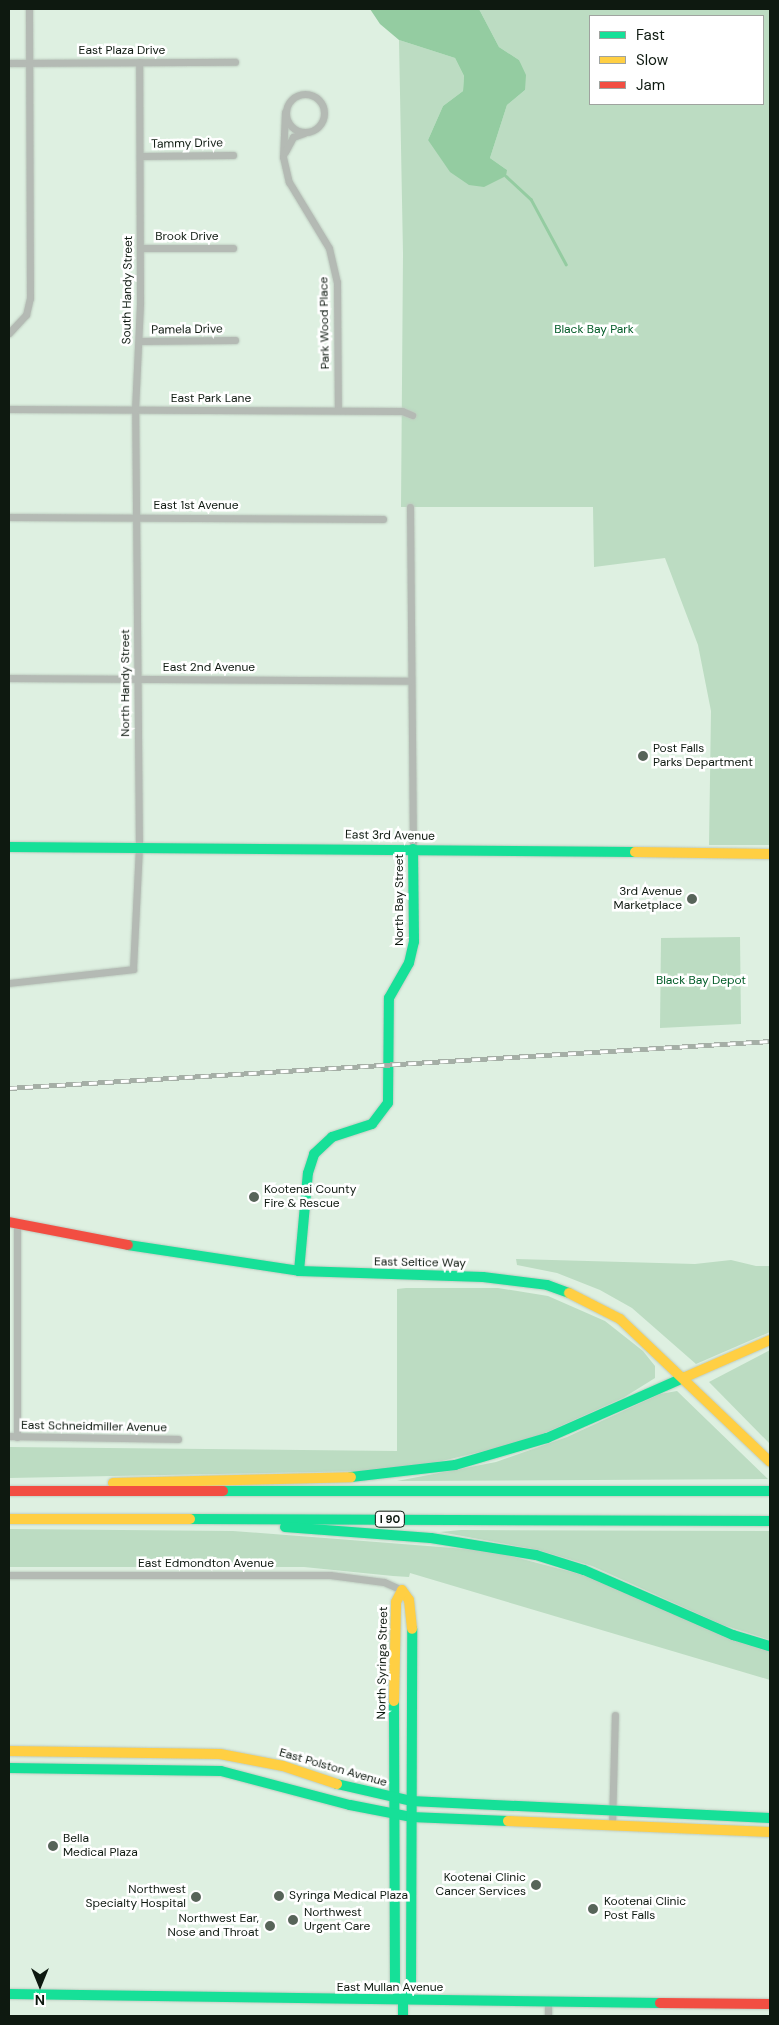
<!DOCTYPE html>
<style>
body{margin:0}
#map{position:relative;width:779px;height:2025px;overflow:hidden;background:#def0e1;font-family:"DM Sans",sans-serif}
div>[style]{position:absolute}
.green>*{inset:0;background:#bcdcc2}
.water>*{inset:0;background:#94cca1}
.stream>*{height:2.5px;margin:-1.25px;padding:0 1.25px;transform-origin:1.25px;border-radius:1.25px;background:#94cca1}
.roads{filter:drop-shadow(0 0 1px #beccc0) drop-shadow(0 0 1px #beccc0)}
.street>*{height:7px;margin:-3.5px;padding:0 3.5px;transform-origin:3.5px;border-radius:3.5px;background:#b4bab4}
.street>.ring{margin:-3.5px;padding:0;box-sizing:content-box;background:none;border:7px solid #b4bab4;border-radius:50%}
.fast>*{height:10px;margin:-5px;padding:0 5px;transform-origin:5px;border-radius:5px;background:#16e098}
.slow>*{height:10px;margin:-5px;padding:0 5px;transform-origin:5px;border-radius:5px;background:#ffcf43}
.jam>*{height:10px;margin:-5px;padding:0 5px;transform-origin:5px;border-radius:5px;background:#f24e42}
.rail>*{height:4.5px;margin-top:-2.25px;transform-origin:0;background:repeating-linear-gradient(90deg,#fff 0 8px,#a5afa6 0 16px);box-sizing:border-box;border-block:1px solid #a5afa6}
.dots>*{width:14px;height:14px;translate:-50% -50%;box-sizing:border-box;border:2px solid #fff;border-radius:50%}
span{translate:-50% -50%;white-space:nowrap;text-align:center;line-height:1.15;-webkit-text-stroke:5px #fff;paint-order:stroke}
.shield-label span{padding:1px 4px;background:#fff;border:1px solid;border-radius:4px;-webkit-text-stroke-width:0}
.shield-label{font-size:11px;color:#0e1910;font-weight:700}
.street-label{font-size:12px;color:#0e1910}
.park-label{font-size:12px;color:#015b27}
.poi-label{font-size:12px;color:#0e1910}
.left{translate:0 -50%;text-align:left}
.right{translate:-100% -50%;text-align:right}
.frame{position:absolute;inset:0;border:10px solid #0e1910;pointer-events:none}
.legend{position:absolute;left:589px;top:15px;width:175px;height:90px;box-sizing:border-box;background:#fff;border:1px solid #9fa39f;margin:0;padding:6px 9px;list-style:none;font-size:15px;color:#0e1910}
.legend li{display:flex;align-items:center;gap:10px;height:25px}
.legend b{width:25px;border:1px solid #9fa39f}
.north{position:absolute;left:15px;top:1960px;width:50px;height:50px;-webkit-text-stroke:4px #fff;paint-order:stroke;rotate:180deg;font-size:14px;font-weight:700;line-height:20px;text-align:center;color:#0e1910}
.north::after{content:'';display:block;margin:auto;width:18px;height:22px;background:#0e1910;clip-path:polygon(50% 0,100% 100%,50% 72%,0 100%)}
</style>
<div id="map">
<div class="green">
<i style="clip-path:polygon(evenodd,479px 9px,770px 9px,770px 845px,709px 845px,711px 711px,698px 645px,665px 558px,594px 567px,593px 507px,401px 507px,403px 254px,399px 40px,455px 58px,464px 76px,463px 91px,443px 106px,428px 140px,507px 170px,490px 158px,507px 105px,525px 90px,519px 60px,499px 47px,479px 9px,590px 16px,763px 16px,763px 104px,590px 104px,590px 16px)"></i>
<i style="clip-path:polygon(740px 937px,741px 1024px,660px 1028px,661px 938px)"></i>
<i style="clip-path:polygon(516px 1259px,695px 1264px,731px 1260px,756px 1266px,770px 1266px,770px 1332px,696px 1364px,632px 1308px,600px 1290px,557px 1273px,517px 1265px)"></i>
<i style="clip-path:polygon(406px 1288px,498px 1288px,548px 1296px,605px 1321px,643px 1351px,655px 1366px,655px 1378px,623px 1398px,527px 1441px,429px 1464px,367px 1471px,9px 1478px,9px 1447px,397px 1451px,397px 1289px)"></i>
<i style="clip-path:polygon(770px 1350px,770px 1444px,709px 1382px)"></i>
<i style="clip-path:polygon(677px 1391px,768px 1479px,397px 1481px,496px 1462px,567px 1437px,660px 1394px)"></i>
<i style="clip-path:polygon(9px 1529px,233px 1531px,492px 1551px,583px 1575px,737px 1641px,770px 1652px,770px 1680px,410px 1573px,409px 1577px,393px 1576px,304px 1567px,9px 1567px)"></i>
<i style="clip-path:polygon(461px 1530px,770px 1531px,770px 1640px,723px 1625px,592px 1566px,538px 1550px,440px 1532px)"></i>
</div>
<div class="water">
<i style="clip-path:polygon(370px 9px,479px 9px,499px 47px,519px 60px,526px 75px,525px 90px,507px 105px,490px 158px,507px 170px,506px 176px,484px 187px,469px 185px,450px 172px,428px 140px,443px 106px,463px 91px,464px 76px,455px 58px,399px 40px,380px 24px)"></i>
</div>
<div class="stream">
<i style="left:506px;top:176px;width:34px;rotate:43deg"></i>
<i style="left:531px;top:199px;width:74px;rotate:61.7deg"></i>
</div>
<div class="roads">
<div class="street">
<i style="left:9px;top:63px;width:226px;rotate:-0.3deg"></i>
<i class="ring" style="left:286px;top:94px;width:31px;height:31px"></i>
<i style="left:285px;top:112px;width:45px;rotate:92.5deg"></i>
<i style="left:283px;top:157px;width:26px;rotate:77deg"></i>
<i style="left:289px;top:182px;width:77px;rotate:58.8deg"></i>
<i style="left:329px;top:248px;width:35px;rotate:77deg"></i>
<i style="left:337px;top:282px;width:128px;rotate:89.6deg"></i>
<i style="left:285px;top:152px;width:17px;rotate:-62deg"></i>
<i style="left:293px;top:137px;width:12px;rotate:-20deg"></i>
<i style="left:140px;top:156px;width:93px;rotate:-0.6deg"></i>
<i style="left:140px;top:248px;width:93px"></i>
<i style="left:9px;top:333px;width:25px;rotate:-47deg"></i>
<i style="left:26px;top:315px;width:17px;rotate:-77deg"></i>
<i style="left:30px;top:298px;width:289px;rotate:-90.2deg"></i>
<i style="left:139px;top:341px;width:96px;rotate:-0.6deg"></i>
<i style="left:9px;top:409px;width:393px;rotate:0.3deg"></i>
<i style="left:402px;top:411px;width:11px;rotate:22deg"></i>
<i style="left:410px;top:507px;width:342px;rotate:89.5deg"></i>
<i style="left:9px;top:517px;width:374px;rotate:0.3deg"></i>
<i style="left:9px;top:678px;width:401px;rotate:0.4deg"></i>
<i style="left:9px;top:983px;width:125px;rotate:-6.4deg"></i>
<i style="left:133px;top:969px;width:121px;rotate:-87.2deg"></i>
<i style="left:139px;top:848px;width:438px;rotate:-90.5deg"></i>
<i style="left:135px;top:410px;width:108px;rotate:-87.3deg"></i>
<i style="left:140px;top:302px;width:240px;rotate:-90.2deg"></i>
<i style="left:17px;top:1224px;width:213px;rotate:90deg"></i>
<i style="left:9px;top:1436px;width:169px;rotate:1deg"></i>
<i style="left:9px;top:1575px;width:321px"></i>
<i style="left:330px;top:1575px;width:54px;rotate:7.4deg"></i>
<i style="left:384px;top:1582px;width:20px;rotate:24deg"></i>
<i style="left:612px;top:1826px;width:111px;rotate:-88.5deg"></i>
<i style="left:548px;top:2003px;width:13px;rotate:90deg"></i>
</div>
<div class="fast">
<i style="left:9px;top:847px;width:626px;rotate:0.46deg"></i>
<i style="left:128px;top:1245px;width:173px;rotate:8.6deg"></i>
<i style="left:299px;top:1271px;width:184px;rotate:1.9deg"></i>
<i style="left:483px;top:1277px;width:64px;rotate:7.1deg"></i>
<i style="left:547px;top:1285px;width:23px;rotate:20deg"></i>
<i style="left:299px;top:1271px;width:98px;rotate:-84.8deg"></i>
<i style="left:308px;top:1173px;width:20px;rotate:-72deg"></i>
<i style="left:314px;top:1154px;width:25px;rotate:-43deg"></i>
<i style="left:332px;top:1137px;width:42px;rotate:-18deg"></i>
<i style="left:372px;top:1124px;width:26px;rotate:-53deg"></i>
<i style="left:388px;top:1103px;width:105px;rotate:-89.5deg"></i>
<i style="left:389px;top:998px;width:40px;rotate:-60.3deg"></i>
<i style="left:409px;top:963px;width:22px;rotate:-77deg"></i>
<i style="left:414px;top:942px;width:93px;rotate:-90.6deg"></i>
<i style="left:351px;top:1477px;width:105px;rotate:-6.6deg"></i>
<i style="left:455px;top:1465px;width:96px;rotate:-16.4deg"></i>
<i style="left:547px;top:1438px;width:149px;rotate:-23.8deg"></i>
<i style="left:223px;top:1491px;width:547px"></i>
<i style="left:190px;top:1519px;width:580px;rotate:0.2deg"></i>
<i style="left:285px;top:1527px;width:146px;rotate:4.3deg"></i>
<i style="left:431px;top:1538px;width:106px;rotate:9.2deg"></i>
<i style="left:536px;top:1555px;width:50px;rotate:17.4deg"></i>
<i style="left:584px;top:1570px;width:163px;rotate:23.6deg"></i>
<i style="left:733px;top:1635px;width:39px;rotate:17deg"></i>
<i style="left:394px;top:1701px;width:288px;rotate:89.8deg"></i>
<i style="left:395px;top:1989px;width:14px;rotate:54deg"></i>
<i style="left:403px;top:2000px;width:16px;rotate:90deg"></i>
<i style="left:9px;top:1768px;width:212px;rotate:0.8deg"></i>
<i style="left:221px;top:1771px;width:133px;rotate:14.8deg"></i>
<i style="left:350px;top:1805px;width:62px;rotate:11.1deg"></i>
<i style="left:411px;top:1817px;width:97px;rotate:2.4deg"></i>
<i style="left:337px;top:1784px;width:76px;rotate:12.9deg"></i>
<i style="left:411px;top:1801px;width:359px;rotate:2.7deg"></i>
<i style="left:9px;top:1994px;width:651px;rotate:0.79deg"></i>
<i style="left:403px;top:2000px;width:14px;rotate:-56deg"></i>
<i style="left:411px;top:1988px;width:359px;rotate:-89.8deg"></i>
</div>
<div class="slow">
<i style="left:635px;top:852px;width:135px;rotate:0.8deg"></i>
<i style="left:569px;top:1293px;width:57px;rotate:27deg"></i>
<i style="left:620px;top:1319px;width:207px;rotate:43.6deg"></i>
<i style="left:683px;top:1378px;width:95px;rotate:-23.6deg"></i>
<i style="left:113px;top:1483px;width:238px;rotate:-1.4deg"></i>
<i style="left:9px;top:1519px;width:181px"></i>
<i style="left:394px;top:1701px;width:99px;rotate:-88.8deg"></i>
<i style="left:396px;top:1602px;width:13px;rotate:-63deg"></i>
<i style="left:402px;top:1590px;width:12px;rotate:55deg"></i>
<i style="left:409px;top:1600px;width:29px;rotate:84deg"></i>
<i style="left:9px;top:1751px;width:211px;rotate:0.8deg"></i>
<i style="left:220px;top:1754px;width:64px;rotate:10.8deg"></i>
<i style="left:283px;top:1766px;width:57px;rotate:18.4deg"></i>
<i style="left:508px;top:1821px;width:262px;rotate:2.4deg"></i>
</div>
<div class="jam">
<i style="left:9px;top:1222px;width:121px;rotate:10.9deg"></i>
<i style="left:9px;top:1491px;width:214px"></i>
<i style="left:660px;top:2003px;width:110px;rotate:0.5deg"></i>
</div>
</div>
<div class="rail">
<i style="left:9px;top:1088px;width:762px;rotate:-3.53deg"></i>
</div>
<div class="dots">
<i style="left:643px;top:756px;background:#576459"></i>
<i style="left:692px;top:899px;background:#576459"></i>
<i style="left:254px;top:1197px;background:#576459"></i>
<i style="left:53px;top:1846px;background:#576459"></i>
<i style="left:536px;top:1885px;background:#576459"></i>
<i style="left:279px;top:1896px;background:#576459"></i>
<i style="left:196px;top:1897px;background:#576459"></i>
<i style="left:593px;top:1909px;background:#576459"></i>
<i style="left:293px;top:1920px;background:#576459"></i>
<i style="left:270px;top:1926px;background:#576459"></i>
</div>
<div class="shield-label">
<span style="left:390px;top:1519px">I 90</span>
</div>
<div class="street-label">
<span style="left:122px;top:51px">East Plaza Drive</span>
<span style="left:187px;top:144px;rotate:-1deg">Tammy Drive</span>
<span style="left:187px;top:237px">Brook Drive</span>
<span style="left:128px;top:290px;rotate:-89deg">South Handy Street</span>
<span style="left:325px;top:323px;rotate:-91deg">Park Wood Place</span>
<span style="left:187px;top:330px;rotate:-1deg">Pamela Drive</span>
<span style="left:211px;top:399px">East Park Lane</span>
<span style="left:196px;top:506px">East 1st Avenue</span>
<span style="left:209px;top:668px">East 2nd Avenue</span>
<span style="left:126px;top:683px;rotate:-90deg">North Handy Street</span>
<span style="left:390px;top:836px;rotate:1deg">East 3rd Avenue</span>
<span style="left:400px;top:900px;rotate:-90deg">North Bay Street</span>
<span style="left:420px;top:1263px;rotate:1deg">East Seltice Way</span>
<span style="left:94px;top:1427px;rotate:1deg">East Schneidmiller Avenue</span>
<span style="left:206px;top:1564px">East Edmondton Avenue</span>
<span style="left:383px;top:1663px;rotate:-89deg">North Syringa Street</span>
<span style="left:333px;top:1768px;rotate:16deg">East Polston Avenue</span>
<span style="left:390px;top:1988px">East Mullan Avenue</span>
</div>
<div class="park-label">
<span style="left:594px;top:330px">Black Bay Park</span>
<span style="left:701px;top:981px">Black Bay Depot</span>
</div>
<div class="poi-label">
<span class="left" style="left:653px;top:756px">Post Falls<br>Parks Department</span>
<span class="right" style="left:682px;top:899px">3rd Avenue<br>Marketplace</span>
<span class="left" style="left:264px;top:1197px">Kootenai County<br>Fire &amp; Rescue</span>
<span class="left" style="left:63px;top:1846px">Bella<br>Medical Plaza</span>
<span class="right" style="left:526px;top:1885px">Kootenai Clinic<br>Cancer Services</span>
<span class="right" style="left:186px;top:1897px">Northwest<br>Specialty Hospital</span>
<span class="left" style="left:289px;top:1896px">Syringa Medical Plaza</span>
<span class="left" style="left:604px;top:1909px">Kootenai Clinic<br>Post Falls</span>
<span class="left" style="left:304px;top:1920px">Northwest<br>Urgent Care</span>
<span class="right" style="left:259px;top:1926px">Northwest Ear,<br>Nose and Throat</span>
</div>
<div class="frame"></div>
<ul class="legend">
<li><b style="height:6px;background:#16e098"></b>Fast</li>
<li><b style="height:6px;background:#ffcf43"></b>Slow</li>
<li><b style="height:6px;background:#f24e42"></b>Jam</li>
</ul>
<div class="north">N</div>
</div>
